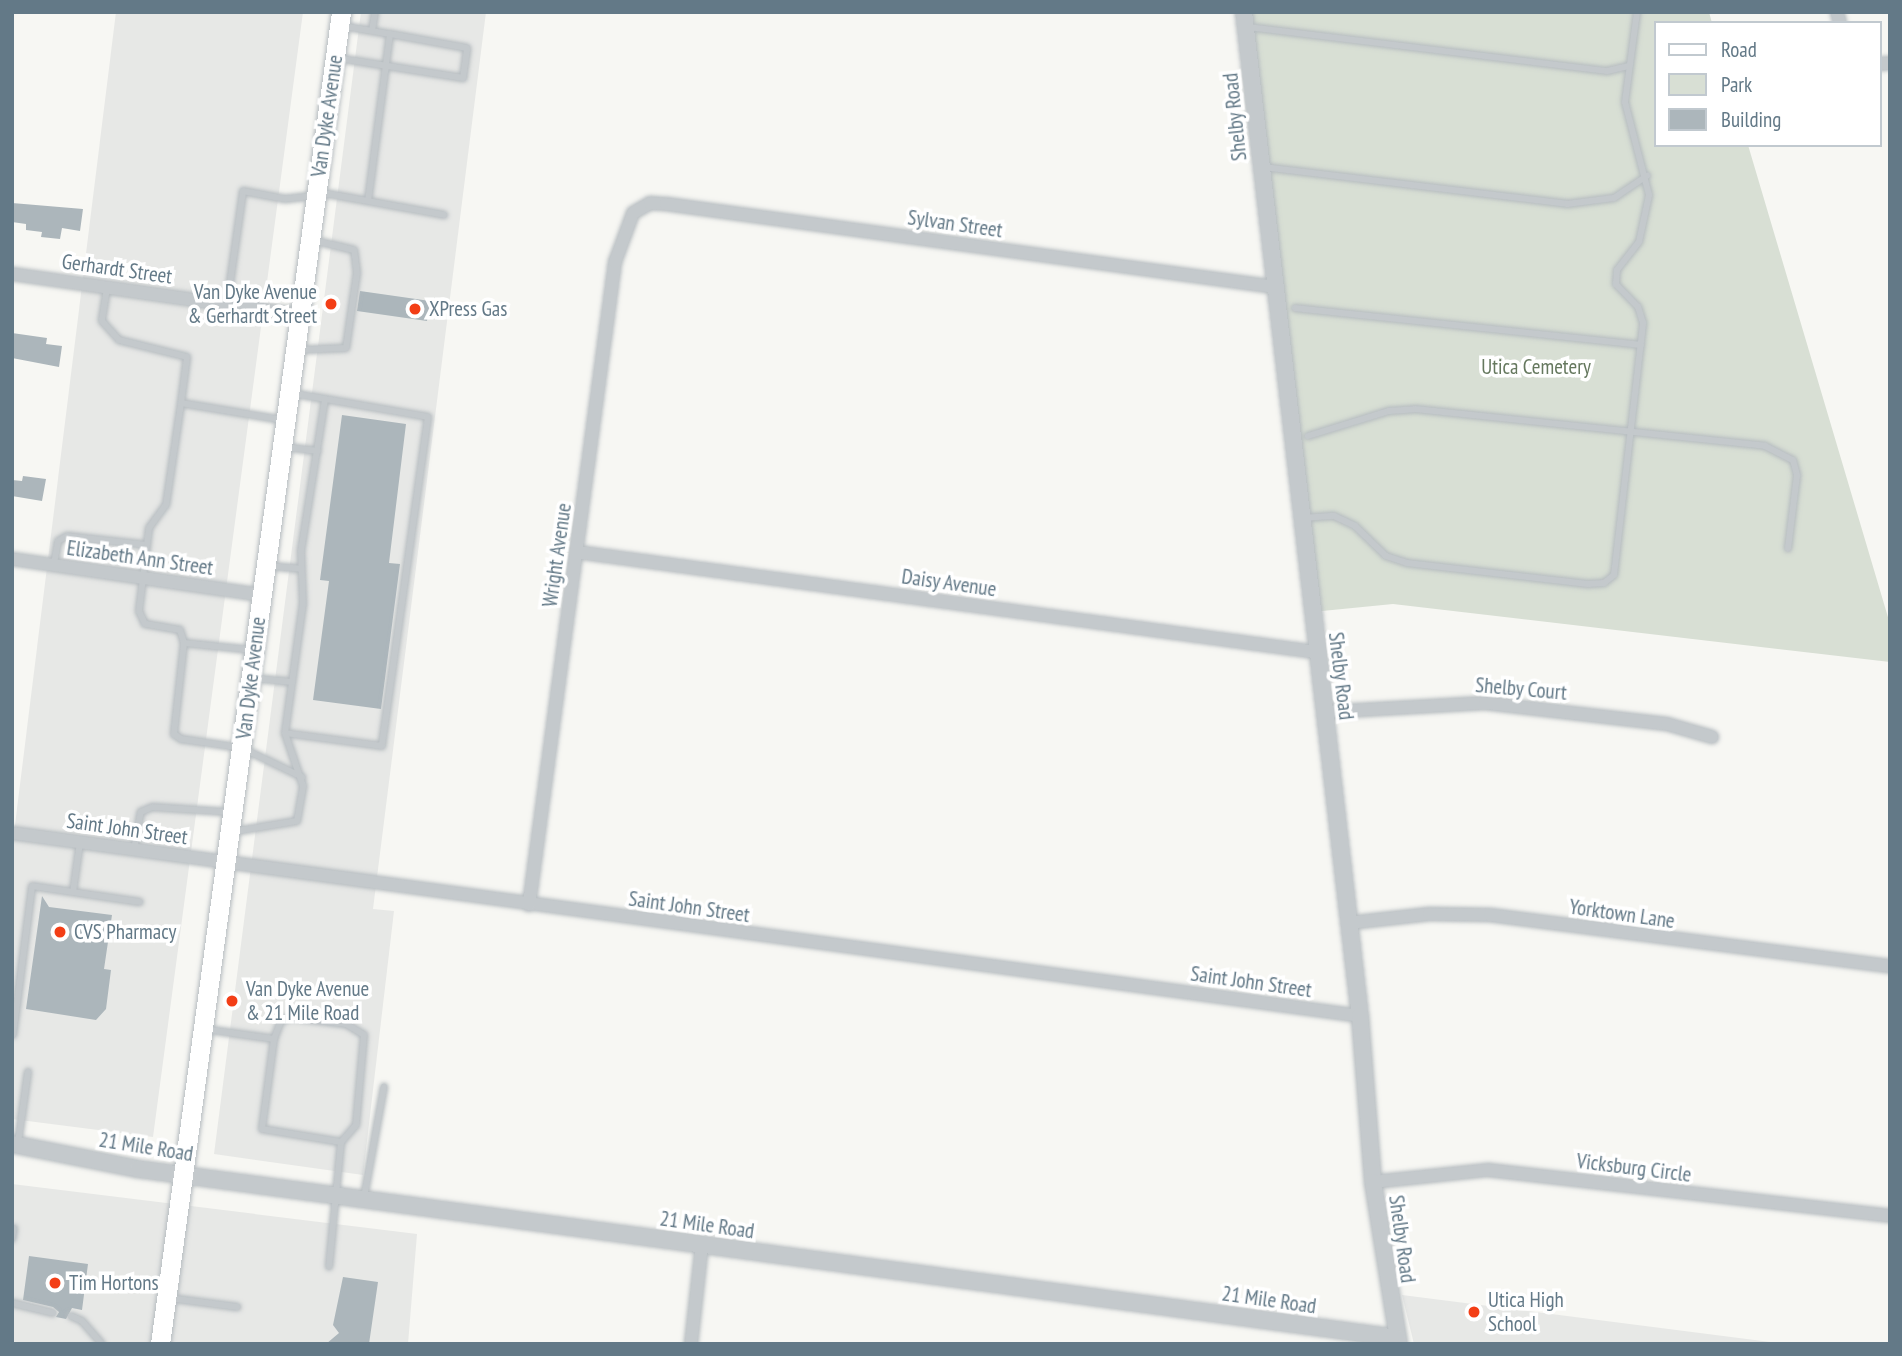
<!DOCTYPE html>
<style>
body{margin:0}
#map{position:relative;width:1902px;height:1356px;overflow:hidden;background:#f7f7f3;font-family:"PT Sans Narrow",sans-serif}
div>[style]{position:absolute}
.built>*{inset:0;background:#e7e8e6}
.green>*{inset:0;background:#d8dfd4}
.building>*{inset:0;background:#acb6bb}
.roads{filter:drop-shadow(0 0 2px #b6bcc0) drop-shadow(0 0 2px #b6bcc0)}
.service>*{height:6px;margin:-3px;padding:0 3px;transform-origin:3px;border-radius:3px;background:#c4c9cc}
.minor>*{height:12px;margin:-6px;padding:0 6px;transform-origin:6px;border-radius:6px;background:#c4c9cc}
.tertiary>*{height:16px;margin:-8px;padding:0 8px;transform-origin:8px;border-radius:8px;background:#c4c9cc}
.secondary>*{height:19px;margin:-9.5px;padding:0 9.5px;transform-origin:9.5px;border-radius:9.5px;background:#fff}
.dots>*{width:19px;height:19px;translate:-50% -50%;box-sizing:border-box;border:4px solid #fff;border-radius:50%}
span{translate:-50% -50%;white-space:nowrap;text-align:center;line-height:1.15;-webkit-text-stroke:7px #fff;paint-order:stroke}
.street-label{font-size:21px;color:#637987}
.poi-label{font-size:21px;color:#637987}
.right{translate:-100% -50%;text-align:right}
.left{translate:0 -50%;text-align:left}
.park-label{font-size:21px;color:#65785e}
.frame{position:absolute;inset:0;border:14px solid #637987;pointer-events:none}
.legend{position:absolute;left:1654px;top:21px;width:228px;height:126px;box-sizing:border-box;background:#fff;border:2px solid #c1c9cf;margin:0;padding:9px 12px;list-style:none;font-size:21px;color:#637987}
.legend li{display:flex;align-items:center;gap:14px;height:35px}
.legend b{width:35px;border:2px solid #c1c9cf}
</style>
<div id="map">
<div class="built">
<i style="clip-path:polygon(116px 12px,303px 12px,153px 1137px,12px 1119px,12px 849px)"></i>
<i style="clip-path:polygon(361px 12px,486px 12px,373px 909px,394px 911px,363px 1175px,214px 1154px)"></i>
<i style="clip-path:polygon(12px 1184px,417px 1234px,408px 1344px,12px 1344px)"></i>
<i style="clip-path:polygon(1402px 1295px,1785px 1344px,1414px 1344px)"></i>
</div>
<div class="green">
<i style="clip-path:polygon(1244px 12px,1709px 12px,1712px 23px,1655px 23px,1655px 145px,1748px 145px,1890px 624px,1890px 662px,1393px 604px,1312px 612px)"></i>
</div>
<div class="building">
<i style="clip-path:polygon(12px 203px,83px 209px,80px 231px,62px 228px,60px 239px,41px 237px,42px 232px,26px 230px,26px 224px,12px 222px)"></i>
<i style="clip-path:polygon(360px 291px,430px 301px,427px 321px,357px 311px)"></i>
<i style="clip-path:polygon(12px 333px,47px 338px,46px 344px,62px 346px,59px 367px,12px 358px)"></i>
<i style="clip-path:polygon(342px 415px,406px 424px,389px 563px,400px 564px,381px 709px,313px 700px,329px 581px,320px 580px)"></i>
<i style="clip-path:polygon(23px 476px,46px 479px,42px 501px,12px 496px,12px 480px,22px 481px)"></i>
<i style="clip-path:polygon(42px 896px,49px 907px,112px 915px,104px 969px,111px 970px,106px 1009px,96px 1020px,26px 1009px)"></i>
<i style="clip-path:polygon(29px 1256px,88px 1264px,82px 1310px,72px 1308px,66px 1319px,56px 1317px,59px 1312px,53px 1307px,23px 1300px)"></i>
<i style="clip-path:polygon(343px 1277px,378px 1282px,369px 1344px,326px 1344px,339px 1333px,333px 1325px)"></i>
</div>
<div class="roads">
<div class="service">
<i style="left:343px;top:26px;width:48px;rotate:9.7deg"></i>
<i style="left:390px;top:34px;width:168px;rotate:97.5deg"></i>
<i style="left:1248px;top:27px;width:362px;rotate:7deg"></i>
<i style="left:1607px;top:71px;width:23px;rotate:-13deg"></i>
<i style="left:372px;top:31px;width:19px;rotate:-81deg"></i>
<i style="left:337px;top:58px;width:128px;rotate:9deg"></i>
<i style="left:463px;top:78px;width:30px;rotate:-82deg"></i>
<i style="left:467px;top:48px;width:78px;rotate:-169.7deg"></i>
<i style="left:1263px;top:167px;width:306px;rotate:6.9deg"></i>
<i style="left:1567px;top:204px;width:47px;rotate:-7.3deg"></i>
<i style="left:1614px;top:198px;width:40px;rotate:-34deg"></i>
<i style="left:107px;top:288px;width:33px;rotate:99deg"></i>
<i style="left:102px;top:321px;width:25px;rotate:48deg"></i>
<i style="left:119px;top:340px;width:70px;rotate:14deg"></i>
<i style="left:187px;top:357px;width:46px;rotate:97.4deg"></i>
<i style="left:227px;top:304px;width:114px;rotate:-81.9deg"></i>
<i style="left:243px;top:191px;width:43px;rotate:10.8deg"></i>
<i style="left:285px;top:199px;width:44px;rotate:-6.5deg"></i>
<i style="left:329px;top:194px;width:117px;rotate:10.3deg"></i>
<i style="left:1295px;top:308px;width:348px;rotate:6.1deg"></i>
<i style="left:298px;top:350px;width:48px;rotate:-2.4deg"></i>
<i style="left:346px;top:348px;width:76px;rotate:-81.7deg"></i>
<i style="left:357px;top:273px;width:23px;rotate:-97deg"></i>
<i style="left:354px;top:250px;width:43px;rotate:-166.6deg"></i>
<i style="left:291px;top:393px;width:139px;rotate:9.9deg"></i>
<i style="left:428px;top:417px;width:332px;rotate:98deg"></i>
<i style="left:382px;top:746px;width:98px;rotate:-172.4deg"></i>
<i style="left:285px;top:733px;width:130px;rotate:-82.1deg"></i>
<i style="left:303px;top:604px;width:53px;rotate:-92.2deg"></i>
<i style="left:301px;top:551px;width:154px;rotate:-81deg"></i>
<i style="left:1308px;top:436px;width:85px;rotate:-17.2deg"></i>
<i style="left:1389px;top:411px;width:26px;rotate:-4deg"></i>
<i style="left:1415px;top:409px;width:352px;rotate:6deg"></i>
<i style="left:1765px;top:446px;width:31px;rotate:27deg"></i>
<i style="left:1793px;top:460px;width:16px;rotate:75deg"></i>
<i style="left:1797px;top:475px;width:74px;rotate:97deg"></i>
<i style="left:285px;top:447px;width:33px;rotate:7deg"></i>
<i style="left:1303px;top:518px;width:31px;rotate:-4deg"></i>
<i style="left:1334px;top:516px;width:23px;rotate:25deg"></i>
<i style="left:1355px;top:526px;width:43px;rotate:44.1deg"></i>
<i style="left:1386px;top:556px;width:22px;rotate:18deg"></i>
<i style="left:1407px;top:563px;width:182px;rotate:6.6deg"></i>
<i style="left:1588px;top:584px;width:16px;rotate:-4deg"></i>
<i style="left:1604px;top:583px;width:13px;rotate:-39deg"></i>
<i style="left:1614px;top:575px;width:254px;rotate:-83.4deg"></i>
<i style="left:1643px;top:323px;width:17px;rotate:-107deg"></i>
<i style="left:1638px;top:307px;width:32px;rotate:-134deg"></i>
<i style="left:1616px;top:284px;width:14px;rotate:-86deg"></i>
<i style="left:1617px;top:270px;width:36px;rotate:-52deg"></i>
<i style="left:1639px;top:242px;width:48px;rotate:-78deg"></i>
<i style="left:1649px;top:195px;width:96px;rotate:-104.5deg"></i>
<i style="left:1625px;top:102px;width:91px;rotate:-82.4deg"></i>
<i style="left:54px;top:564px;width:23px;rotate:-80deg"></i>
<i style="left:58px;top:541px;width:10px;rotate:-29deg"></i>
<i style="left:67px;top:536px;width:80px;rotate:6.5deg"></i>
<i style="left:269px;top:566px;width:32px;rotate:5deg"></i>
<i style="left:184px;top:643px;width:14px;rotate:-107deg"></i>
<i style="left:180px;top:630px;width:36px;rotate:-170deg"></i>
<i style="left:145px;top:624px;width:14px;rotate:-115deg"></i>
<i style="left:139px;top:611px;width:84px;rotate:-83.1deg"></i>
<i style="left:149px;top:528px;width:29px;rotate:-54deg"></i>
<i style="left:166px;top:505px;width:103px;rotate:-81.6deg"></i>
<i style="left:181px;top:403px;width:103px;rotate:9.5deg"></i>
<i style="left:252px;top:650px;width:68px;rotate:-174.1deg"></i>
<i style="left:184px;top:643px;width:92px;rotate:96.3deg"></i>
<i style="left:174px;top:734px;width:9px;rotate:36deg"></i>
<i style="left:181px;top:739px;width:62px;rotate:8.4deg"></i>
<i style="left:242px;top:748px;width:67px;rotate:25.8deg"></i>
<i style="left:252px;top:678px;width:40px;rotate:5.7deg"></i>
<i style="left:231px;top:832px;width:67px;rotate:-9.5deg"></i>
<i style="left:297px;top:821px;width:36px;rotate:-80deg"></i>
<i style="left:303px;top:786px;width:56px;rotate:-108.8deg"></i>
<i style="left:134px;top:850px;width:39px;rotate:-80deg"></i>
<i style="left:141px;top:812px;width:12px;rotate:-24deg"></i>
<i style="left:152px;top:807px;width:76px;rotate:3.8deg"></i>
<i style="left:73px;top:892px;width:50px;rotate:-82deg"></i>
<i style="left:204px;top:1029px;width:71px;rotate:8.1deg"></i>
<i style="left:274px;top:1039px;width:91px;rotate:97.6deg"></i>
<i style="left:262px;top:1129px;width:80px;rotate:9.3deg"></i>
<i style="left:341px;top:1142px;width:125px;rotate:95.5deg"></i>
<i style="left:13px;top:1035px;width:150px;rotate:-82.7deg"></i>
<i style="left:32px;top:886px;width:109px;rotate:8.4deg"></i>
<i style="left:274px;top:1039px;width:19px;rotate:-69deg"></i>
<i style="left:281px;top:1021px;width:11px;rotate:-22deg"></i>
<i style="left:291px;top:1017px;width:55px;rotate:7.3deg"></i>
<i style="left:346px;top:1024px;width:21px;rotate:31deg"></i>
<i style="left:364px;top:1035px;width:90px;rotate:95.1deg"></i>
<i style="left:356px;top:1125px;width:23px;rotate:131deg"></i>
<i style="left:18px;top:1143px;width:72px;rotate:-82deg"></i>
<i style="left:364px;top:1197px;width:112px;rotate:-79.7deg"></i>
<i style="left:12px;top:1239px;width:11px;rotate:-80deg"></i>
<i style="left:169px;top:1298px;width:69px;rotate:7.5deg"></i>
<i style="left:12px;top:1303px;width:42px;rotate:13.7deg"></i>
<i style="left:71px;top:1316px;width:12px;rotate:24deg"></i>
<i style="left:82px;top:1321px;width:30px;rotate:49deg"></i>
</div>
<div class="minor">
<i style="left:1837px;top:12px;width:11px;rotate:75deg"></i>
<i style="left:1879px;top:64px;width:11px;rotate:-5deg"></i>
<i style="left:12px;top:274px;width:290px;rotate:8.1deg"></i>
<i style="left:577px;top:552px;width:746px;rotate:7.71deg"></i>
<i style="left:12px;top:559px;width:253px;rotate:8.2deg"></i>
<i style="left:1325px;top:712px;width:160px;rotate:-3.2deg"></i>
<i style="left:1485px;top:703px;width:183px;rotate:6.6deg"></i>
<i style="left:1667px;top:724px;width:47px;rotate:16.1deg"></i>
<i style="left:12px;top:833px;width:1360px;rotate:7.73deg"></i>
<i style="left:529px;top:905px;width:649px;rotate:-82.38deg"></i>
<i style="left:615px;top:262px;width:52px;rotate:-69.8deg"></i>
<i style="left:633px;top:213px;width:20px;rotate:-30deg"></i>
<i style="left:650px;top:203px;width:16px;rotate:4deg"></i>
<i style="left:666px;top:204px;width:615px;rotate:7.76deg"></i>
<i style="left:1349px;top:923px;width:81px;rotate:-6.4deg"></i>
<i style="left:1429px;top:914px;width:61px;rotate:0.9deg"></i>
<i style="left:1490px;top:915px;width:403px;rotate:7.3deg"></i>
<i style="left:1373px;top:1182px;width:116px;rotate:-6deg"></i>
<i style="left:1488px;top:1170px;width:405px;rotate:6.5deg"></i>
<i style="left:691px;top:1344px;width:100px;rotate:-83.7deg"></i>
</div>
<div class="tertiary">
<i style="left:1244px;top:12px;width:1011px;rotate:83.41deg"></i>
<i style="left:1360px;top:1016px;width:167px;rotate:85.5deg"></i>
<i style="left:1373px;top:1182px;width:164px;rotate:80.9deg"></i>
<i style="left:12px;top:1144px;width:128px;rotate:11.2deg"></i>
<i style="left:138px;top:1169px;width:1271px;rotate:7.64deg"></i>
</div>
<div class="secondary">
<i style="left:160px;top:1344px;width:1344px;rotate:-82.26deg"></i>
</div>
</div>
<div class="dots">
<i style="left:331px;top:304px;background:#f33e16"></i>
<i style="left:415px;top:309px;background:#f33e16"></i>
<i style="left:60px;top:932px;background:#f33e16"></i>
<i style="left:232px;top:1001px;background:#f33e16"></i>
<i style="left:55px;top:1283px;background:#f33e16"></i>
<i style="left:1474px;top:1312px;background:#f33e16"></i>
</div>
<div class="street-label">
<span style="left:327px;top:116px;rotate:-82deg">Van Dyke Avenue</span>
<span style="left:1235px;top:117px;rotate:-96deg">Shelby Road</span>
<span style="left:955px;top:224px;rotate:8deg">Sylvan Street</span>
<span style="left:117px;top:269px;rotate:8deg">Gerhardt Street</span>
<span style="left:557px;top:555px;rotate:-82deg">Wright Avenue</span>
<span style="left:140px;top:558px;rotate:8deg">Elizabeth Ann Street</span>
<span style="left:949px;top:583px;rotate:8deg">Daisy Avenue</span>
<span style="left:1341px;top:676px;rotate:83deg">Shelby Road</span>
<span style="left:251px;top:678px;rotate:-83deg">Van Dyke Avenue</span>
<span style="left:1521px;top:689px;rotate:5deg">Shelby Court</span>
<span style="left:127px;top:829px;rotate:8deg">Saint John Street</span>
<span style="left:689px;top:907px;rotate:8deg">Saint John Street</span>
<span style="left:1622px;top:914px;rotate:8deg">Yorktown Lane</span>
<span style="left:1251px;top:982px;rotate:8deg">Saint John Street</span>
<span style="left:146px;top:1147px;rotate:9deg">21 Mile Road</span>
<span style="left:1634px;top:1168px;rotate:7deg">Vicksburg Circle</span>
<span style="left:707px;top:1225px;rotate:8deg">21 Mile Road</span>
<span style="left:1402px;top:1239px;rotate:82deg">Shelby Road</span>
<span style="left:1269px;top:1300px;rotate:8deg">21 Mile Road</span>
</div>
<div class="poi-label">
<span class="right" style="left:317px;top:304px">Van Dyke Avenue<br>&amp; Gerhardt Street</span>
<span class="left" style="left:429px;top:309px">XPress Gas</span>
<span class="left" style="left:74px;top:932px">CVS Pharmacy</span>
<span class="left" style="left:246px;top:1001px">Van Dyke Avenue<br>&amp; 21 Mile Road</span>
<span class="left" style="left:69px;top:1283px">Tim Hortons</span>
<span class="left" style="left:1488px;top:1312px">Utica High<br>School</span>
</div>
<div class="park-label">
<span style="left:1536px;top:367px">Utica Cemetery</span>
</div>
<div class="frame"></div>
<ul class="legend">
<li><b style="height:9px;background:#fff"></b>Road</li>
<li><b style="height:19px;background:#d8dfd4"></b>Park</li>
<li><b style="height:19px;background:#acb6bb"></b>Building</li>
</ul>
</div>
